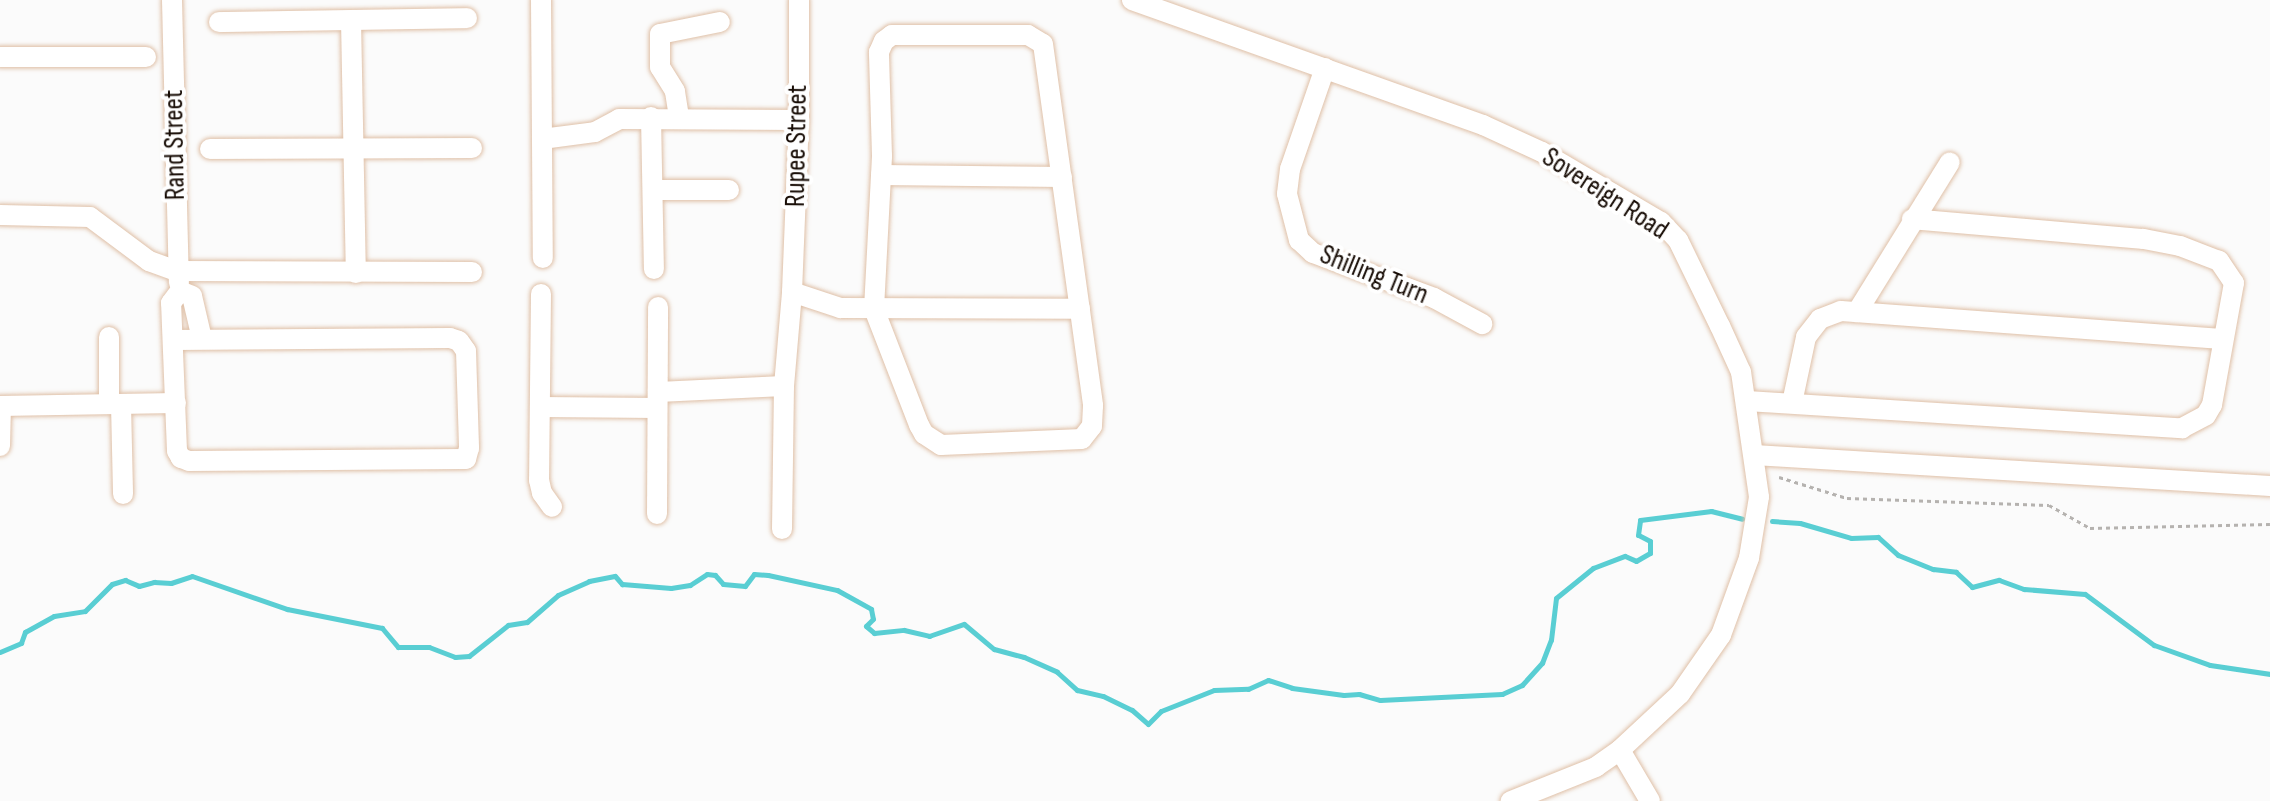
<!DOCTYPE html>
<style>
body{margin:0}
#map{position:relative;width:2270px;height:801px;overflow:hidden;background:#fbfbfb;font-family:"Sofia Sans Condensed",sans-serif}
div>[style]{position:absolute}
.stream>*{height:5px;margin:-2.5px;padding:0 2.5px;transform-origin:2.5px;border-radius:2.5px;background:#59ced3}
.path>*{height:3px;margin-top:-1.5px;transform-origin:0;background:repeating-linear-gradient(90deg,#b5b2af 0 4px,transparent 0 8px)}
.roads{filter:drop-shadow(0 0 2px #dfc0a7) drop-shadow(0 0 2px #dfc0a7)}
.minor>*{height:20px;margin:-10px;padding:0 10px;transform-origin:10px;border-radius:10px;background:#fff}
span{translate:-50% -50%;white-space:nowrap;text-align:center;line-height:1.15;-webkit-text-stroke:8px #fff;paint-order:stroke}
.street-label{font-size:28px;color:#170c05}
</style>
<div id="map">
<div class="stream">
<i style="left:1772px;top:521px;width:28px;rotate:4deg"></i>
<i style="left:1800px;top:523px;width:53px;rotate:16.4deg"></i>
<i style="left:1851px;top:538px;width:27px;rotate:-2deg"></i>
<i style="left:1878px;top:537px;width:27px;rotate:42deg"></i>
<i style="left:1898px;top:555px;width:38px;rotate:22deg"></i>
<i style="left:1933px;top:569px;width:23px;rotate:7deg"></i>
<i style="left:1956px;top:572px;width:22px;rotate:43deg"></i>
<i style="left:1972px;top:587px;width:28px;rotate:-15deg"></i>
<i style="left:1999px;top:580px;width:27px;rotate:20deg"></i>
<i style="left:2024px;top:589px;width:61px;rotate:4.7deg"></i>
<i style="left:2085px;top:594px;width:86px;rotate:36.5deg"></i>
<i style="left:2154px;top:645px;width:59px;rotate:19.7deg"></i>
<i style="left:2210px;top:665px;width:61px;rotate:8.5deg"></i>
<i style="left:0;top:652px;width:23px;rotate:-23deg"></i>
<i style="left:21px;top:643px;width:12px;rotate:-70deg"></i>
<i style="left:25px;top:632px;width:33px;rotate:-29deg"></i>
<i style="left:54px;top:616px;width:31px;rotate:-9deg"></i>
<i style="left:85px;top:611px;width:38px;rotate:-45deg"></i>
<i style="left:112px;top:584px;width:14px;rotate:-17deg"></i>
<i style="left:125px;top:580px;width:15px;rotate:23deg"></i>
<i style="left:139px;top:586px;width:16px;rotate:-15deg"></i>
<i style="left:154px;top:582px;width:17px;rotate:3deg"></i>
<i style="left:171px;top:583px;width:22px;rotate:-18deg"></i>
<i style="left:192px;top:576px;width:101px;rotate:19.2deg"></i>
<i style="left:287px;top:609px;width:97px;rotate:11.3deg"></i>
<i style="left:382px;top:628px;width:25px;rotate:50deg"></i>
<i style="left:398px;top:647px;width:31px"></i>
<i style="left:429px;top:647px;width:28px;rotate:21deg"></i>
<i style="left:455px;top:657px;width:14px;rotate:-4deg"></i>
<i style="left:469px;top:656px;width:50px;rotate:-38.5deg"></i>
<i style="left:508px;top:625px;width:19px;rotate:-9deg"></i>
<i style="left:527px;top:622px;width:41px;rotate:-41.1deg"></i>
<i style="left:558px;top:595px;width:34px;rotate:-24deg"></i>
<i style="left:589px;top:581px;width:26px;rotate:-11deg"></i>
<i style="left:615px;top:576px;width:11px;rotate:49deg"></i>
<i style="left:622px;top:584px;width:49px;rotate:4.7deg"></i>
<i style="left:671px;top:588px;width:19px;rotate:-9deg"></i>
<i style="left:690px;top:585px;width:20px;rotate:-33deg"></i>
<i style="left:707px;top:574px;width:8px;rotate:7deg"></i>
<i style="left:715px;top:575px;width:12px;rotate:48deg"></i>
<i style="left:723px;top:584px;width:22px;rotate:5deg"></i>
<i style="left:745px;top:586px;width:15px;rotate:-53deg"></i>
<i style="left:754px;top:574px;width:14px;rotate:4deg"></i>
<i style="left:768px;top:575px;width:71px;rotate:12.3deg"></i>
<i style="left:837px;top:590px;width:39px;rotate:29deg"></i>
<i style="left:871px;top:609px;width:10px;rotate:79deg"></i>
<i style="left:873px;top:619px;width:10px;rotate:135deg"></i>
<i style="left:866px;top:626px;width:11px;rotate:41deg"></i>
<i style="left:874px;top:633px;width:30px;rotate:-6deg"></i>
<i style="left:904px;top:630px;width:26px;rotate:13deg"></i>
<i style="left:929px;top:636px;width:37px;rotate:-19deg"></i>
<i style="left:964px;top:624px;width:39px;rotate:40deg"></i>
<i style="left:994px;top:649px;width:31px;rotate:15deg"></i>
<i style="left:1024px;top:657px;width:36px;rotate:24deg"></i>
<i style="left:1057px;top:672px;width:27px;rotate:42deg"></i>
<i style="left:1077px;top:690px;width:27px;rotate:13deg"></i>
<i style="left:1103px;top:696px;width:32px;rotate:26deg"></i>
<i style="left:1132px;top:710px;width:21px;rotate:41deg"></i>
<i style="left:1148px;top:724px;width:18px;rotate:-45deg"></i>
<i style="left:1161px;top:711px;width:57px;rotate:-21.6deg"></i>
<i style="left:1214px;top:690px;width:34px;rotate:-2deg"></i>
<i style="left:1248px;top:689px;width:22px;rotate:-24deg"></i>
<i style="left:1268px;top:680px;width:25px;rotate:18deg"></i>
<i style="left:1292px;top:688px;width:52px;rotate:7.7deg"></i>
<i style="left:1344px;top:695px;width:15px;rotate:-4deg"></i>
<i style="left:1359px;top:694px;width:22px;rotate:16deg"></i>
<i style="left:1380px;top:700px;width:122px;rotate:-2.8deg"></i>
<i style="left:1502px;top:694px;width:22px;rotate:-24deg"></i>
<i style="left:1522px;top:685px;width:30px;rotate:-48deg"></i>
<i style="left:1542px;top:663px;width:25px;rotate:-69deg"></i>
<i style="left:1551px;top:640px;width:42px;rotate:-83.2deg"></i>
<i style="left:1556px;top:598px;width:48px;rotate:-39deg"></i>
<i style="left:1593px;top:568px;width:34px;rotate:-21deg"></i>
<i style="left:1625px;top:556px;width:12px;rotate:24deg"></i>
<i style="left:1636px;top:561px;width:16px;rotate:-30deg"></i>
<i style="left:1650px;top:553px;width:12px;rotate:-90deg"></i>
<i style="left:1650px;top:541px;width:13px;rotate:-153deg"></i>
<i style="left:1638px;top:535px;width:15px;rotate:-82deg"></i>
<i style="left:1640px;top:520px;width:72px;rotate:-7.2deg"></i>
<i style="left:1711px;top:511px;width:32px;rotate:14deg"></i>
</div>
<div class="path">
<i style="left:1779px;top:477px;width:71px;rotate:17.2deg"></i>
<i style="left:1847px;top:498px;width:202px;rotate:2deg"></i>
<i style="left:2049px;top:505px;width:47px;rotate:29.3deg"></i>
<i style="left:2090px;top:528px;width:180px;rotate:-1.3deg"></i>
</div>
<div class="roads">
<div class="minor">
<i style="left:172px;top:0;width:283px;rotate:88.6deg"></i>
<i style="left:541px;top:0;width:258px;rotate:89.6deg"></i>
<i style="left:1132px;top:0;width:373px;rotate:19.6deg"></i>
<i style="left:1483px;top:125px;width:65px;rotate:24.6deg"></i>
<i style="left:1542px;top:152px;width:138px;rotate:30.5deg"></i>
<i style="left:1661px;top:222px;width:25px;rotate:47deg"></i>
<i style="left:1678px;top:240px;width:96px;rotate:64deg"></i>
<i style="left:1720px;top:326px;width:51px;rotate:65.5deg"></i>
<i style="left:1741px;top:372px;width:126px;rotate:81.8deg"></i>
<i style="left:1759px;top:497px;width:62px;rotate:99.3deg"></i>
<i style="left:1749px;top:558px;width:82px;rotate:110deg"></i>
<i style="left:1721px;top:635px;width:72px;rotate:124.8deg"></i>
<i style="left:1680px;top:694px;width:82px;rotate:137deg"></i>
<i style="left:1620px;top:750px;width:29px;rotate:145deg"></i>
<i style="left:1596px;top:767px;width:92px;rotate:158.2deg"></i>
<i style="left:351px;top:20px;width:253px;rotate:88.9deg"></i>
<i style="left:219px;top:22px;width:248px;rotate:-0.9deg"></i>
<i style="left:892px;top:35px;width:136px"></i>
<i style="left:1028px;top:35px;width:17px;rotate:31deg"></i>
<i style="left:1043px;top:44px;width:365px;rotate:82.1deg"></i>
<i style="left:1093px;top:406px;width:20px;rotate:93deg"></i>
<i style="left:1092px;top:426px;width:16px;rotate:128deg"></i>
<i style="left:1082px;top:439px;width:141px;rotate:177.6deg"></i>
<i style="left:941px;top:445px;width:20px;rotate:-147deg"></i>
<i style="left:924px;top:434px;width:10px;rotate:-119deg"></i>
<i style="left:919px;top:425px;width:124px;rotate:-111.2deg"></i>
<i style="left:874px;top:309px;width:153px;rotate:-87deg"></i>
<i style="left:882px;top:156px;width:104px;rotate:-91.7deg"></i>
<i style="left:879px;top:52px;width:12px;rotate:-66deg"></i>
<i style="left:884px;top:41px;width:10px;rotate:-37deg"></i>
<i style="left:0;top:57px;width:146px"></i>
<i style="left:1325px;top:68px;width:107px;rotate:109.1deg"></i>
<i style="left:1290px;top:169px;width:25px;rotate:97deg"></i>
<i style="left:1287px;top:194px;width:48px;rotate:75.4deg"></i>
<i style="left:1299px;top:240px;width:19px;rotate:43deg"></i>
<i style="left:1313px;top:253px;width:129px;rotate:20.4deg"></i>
<i style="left:1434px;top:298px;width:55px;rotate:28.4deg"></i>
<i style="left:651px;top:117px;width:152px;rotate:88.9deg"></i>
<i style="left:679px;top:117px;width:26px;rotate:-99deg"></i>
<i style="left:675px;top:91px;width:28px;rotate:-122deg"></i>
<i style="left:660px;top:67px;width:33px;rotate:-90deg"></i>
<i style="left:660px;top:34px;width:61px;rotate:-11.3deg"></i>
<i style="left:542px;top:139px;width:53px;rotate:-7.5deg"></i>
<i style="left:595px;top:132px;width:27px;rotate:-28deg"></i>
<i style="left:619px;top:119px;width:180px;rotate:0.3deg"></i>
<i style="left:210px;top:149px;width:262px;rotate:-0.2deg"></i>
<i style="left:881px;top:175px;width:181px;rotate:0.6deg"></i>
<i style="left:655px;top:190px;width:74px"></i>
<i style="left:0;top:215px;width:90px;rotate:1.3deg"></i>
<i style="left:90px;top:217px;width:74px;rotate:36.7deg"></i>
<i style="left:149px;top:261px;width:30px;rotate:20deg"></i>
<i style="left:177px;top:271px;width:295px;rotate:0.2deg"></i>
<i style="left:180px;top:291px;width:13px;rotate:23deg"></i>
<i style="left:192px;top:296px;width:44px;rotate:76.9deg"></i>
<i style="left:792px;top:292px;width:51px;rotate:18.4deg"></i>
<i style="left:840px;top:308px;width:240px;rotate:0.2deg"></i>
<i style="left:541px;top:294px;width:186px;rotate:90.6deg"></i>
<i style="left:539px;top:480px;width:13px;rotate:77deg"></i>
<i style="left:542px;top:493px;width:17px;rotate:54deg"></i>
<i style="left:1857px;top:312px;width:176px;rotate:-58.2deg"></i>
<i style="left:109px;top:337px;width:67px;rotate:90deg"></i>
<i style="left:174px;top:340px;width:276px;rotate:-0.4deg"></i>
<i style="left:450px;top:338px;width:9px;rotate:18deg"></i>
<i style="left:459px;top:341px;width:12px;rotate:55deg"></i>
<i style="left:466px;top:351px;width:97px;rotate:88.2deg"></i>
<i style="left:469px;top:448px;width:11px;rotate:105deg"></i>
<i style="left:466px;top:459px;width:277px;rotate:179.6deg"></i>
<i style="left:189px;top:461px;width:9px;rotate:-159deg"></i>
<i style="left:181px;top:458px;width:8px;rotate:-120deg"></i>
<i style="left:177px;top:451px;width:148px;rotate:-92.3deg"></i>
<i style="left:171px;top:303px;width:15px;rotate:-53deg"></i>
<i style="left:658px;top:392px;width:126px;rotate:-2.7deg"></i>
<i style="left:1747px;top:401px;width:436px;rotate:3.6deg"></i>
<i style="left:2182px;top:428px;width:27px;rotate:-28deg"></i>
<i style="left:2206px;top:415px;width:12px;rotate:-59deg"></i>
<i style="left:2212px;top:405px;width:124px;rotate:-79.8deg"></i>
<i style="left:2234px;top:283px;width:27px;rotate:-124deg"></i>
<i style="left:2219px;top:261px;width:42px;rotate:-159deg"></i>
<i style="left:2180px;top:246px;width:38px;rotate:-169deg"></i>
<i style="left:2143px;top:239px;width:232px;rotate:-175.1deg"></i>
<i style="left:1792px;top:403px;width:67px;rotate:-78deg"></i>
<i style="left:1806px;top:337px;width:23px;rotate:-52deg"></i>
<i style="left:1820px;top:319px;width:22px;rotate:-21deg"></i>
<i style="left:1841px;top:311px;width:382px;rotate:4.2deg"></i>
<i style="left:121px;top:404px;width:90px;rotate:88.7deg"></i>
<i style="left:0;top:406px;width:176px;rotate:-1deg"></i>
<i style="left:540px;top:407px;width:117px;rotate:0.5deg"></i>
<i style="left:0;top:446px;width:40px;rotate:-88.6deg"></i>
<i style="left:1754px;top:455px;width:517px;rotate:3.44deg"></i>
<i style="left:657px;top:514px;width:207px;rotate:-89.7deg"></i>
<i style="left:782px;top:529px;width:143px;rotate:-89.2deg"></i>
<i style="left:784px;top:386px;width:94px;rotate:-85.1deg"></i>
<i style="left:792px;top:292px;width:172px;rotate:-87.7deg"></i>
<i style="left:799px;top:120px;width:120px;rotate:-90deg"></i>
<i style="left:1620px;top:750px;width:59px;rotate:59.5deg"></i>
</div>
</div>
<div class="street-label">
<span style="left:175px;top:145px;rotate:-91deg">Rand Street</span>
<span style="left:797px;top:146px;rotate:-89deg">Rupee Street</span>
<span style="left:1605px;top:194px;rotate:33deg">Sovereign Road</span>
<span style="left:1374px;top:275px;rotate:22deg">Shilling Turn</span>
</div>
</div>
